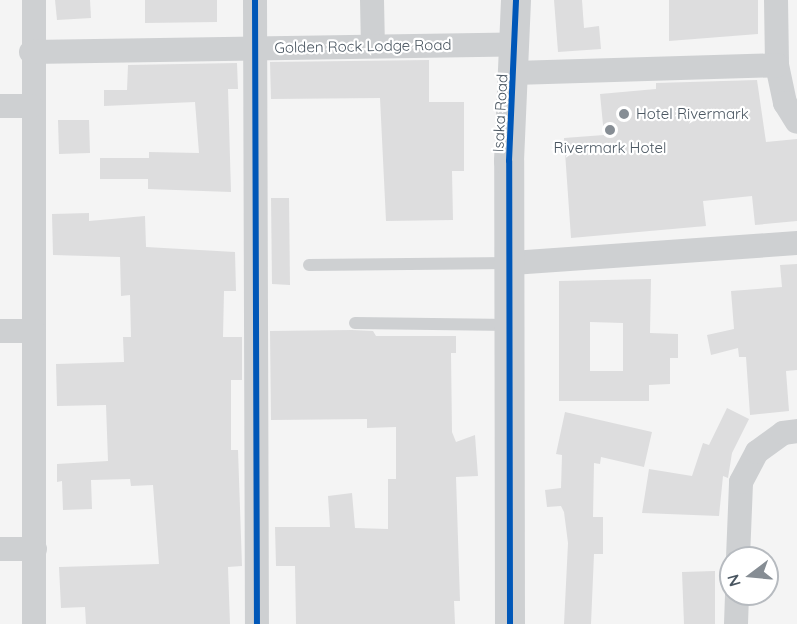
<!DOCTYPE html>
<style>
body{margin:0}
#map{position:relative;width:797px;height:624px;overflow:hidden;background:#f4f4f4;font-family:Quicksand,sans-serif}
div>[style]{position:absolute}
.building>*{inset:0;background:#ddddde}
.service>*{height:12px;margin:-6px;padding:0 6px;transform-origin:6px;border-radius:6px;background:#ced0d2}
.minor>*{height:24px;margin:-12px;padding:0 12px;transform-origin:12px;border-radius:12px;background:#ced0d2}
.tertiary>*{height:30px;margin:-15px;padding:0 15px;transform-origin:15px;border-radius:15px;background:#ced0d2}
.cycleway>*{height:6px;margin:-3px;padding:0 3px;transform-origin:3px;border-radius:3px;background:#0057b8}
.dots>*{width:16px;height:16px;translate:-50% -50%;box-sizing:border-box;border:3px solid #fff;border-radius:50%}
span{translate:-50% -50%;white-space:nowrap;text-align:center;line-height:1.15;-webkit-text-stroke:4.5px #fff;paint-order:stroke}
.street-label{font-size:15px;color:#4a5661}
.poi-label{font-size:15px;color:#4a5661}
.left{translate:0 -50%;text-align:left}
.north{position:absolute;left:719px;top:546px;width:60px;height:60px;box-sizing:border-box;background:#fff;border:2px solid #b7bbc0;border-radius:50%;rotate:254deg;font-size:16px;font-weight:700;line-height:24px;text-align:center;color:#4a5661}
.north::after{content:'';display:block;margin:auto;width:21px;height:27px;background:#868d94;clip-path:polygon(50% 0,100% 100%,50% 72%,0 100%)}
</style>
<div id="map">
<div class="building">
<i style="clip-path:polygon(55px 0,90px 0,91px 18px,57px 20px)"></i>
<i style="clip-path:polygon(145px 0,217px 0,217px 22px,145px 23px)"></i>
<i style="clip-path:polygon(554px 0,582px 0,584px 28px,599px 26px,601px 49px,558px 52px)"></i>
<i style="clip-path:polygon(669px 0,758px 0,758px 34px,669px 41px)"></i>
<i style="clip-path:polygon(429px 60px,429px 102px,464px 102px,464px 171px,452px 171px,453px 220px,386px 221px,380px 98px,271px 99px,270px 62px)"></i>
<i style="clip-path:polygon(237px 63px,238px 89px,228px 89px,231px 192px,148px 189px,148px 179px,100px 179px,100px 158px,149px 158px,149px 152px,199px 153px,195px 102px,104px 106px,104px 90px,127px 90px,128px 65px)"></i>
<i style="clip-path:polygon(757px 80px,766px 142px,797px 139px,797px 221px,755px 225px,752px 196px,703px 201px,706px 226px,571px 238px,564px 138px,604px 135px,600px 94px,656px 89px,656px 83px)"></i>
<i style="clip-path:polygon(58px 120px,89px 120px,90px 153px,59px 154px)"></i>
<i style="clip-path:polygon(271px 198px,289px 198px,290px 285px,272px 284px)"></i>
<i style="clip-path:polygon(89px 213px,89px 221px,145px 216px,146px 247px,235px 252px,236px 291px,224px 291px,223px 337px,242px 337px,242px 380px,231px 380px,231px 450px,238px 450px,242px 566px,228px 567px,230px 624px,86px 624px,85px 607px,61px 608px,59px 567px,159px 564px,153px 485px,131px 486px,130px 479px,91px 480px,92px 509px,63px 510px,62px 481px,57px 482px,57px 464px,108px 461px,106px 405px,57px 406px,56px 364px,124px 362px,123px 337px,131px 337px,130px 295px,121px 296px,120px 257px,53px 255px,52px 214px)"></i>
<i style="clip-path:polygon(797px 264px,797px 370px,786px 371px,789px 411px,750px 415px,746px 357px,739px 357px,738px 348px,711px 355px,707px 335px,734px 329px,731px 291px,782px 287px,780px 265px)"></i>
<i style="clip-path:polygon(evenodd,651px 279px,650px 333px,678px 334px,678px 358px,670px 358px,670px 384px,649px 385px,649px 401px,559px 401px,559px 281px,651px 279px,590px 322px,623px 323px,623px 371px,590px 371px,590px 322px)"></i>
<i style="clip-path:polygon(352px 330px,373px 331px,376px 336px,456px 336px,456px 353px,451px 353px,452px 432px,456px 442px,475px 435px,478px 476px,456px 477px,460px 601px,454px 601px,455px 624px,296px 624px,295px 566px,276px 566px,275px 527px,330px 527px,328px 496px,352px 493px,355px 528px,388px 529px,388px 479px,396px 479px,396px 427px,367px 428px,367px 419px,271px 420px,270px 331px)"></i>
<i style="clip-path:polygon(727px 408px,749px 419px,732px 453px,728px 478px,723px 476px,719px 516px,642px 513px,649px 469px,692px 476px,703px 443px,709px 445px)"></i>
<i style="clip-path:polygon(565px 412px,652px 432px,644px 467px,601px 457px,600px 464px,594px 463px,593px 517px,603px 517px,603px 554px,594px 554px,591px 624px,564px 624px,568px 543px,564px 512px,561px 506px,547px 507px,545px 490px,561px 488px,562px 455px,556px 454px)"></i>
<i style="clip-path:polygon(715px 571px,715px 624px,684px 624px,682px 572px)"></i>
</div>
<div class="service">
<i style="left:309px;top:265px;width:200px;rotate:-0.6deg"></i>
<i style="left:355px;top:323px;width:155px;rotate:0.7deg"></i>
</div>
<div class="minor">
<i style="left:34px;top:0;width:624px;rotate:90deg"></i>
<i style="left:255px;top:0;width:624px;rotate:89.82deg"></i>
<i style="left:372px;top:0;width:46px;rotate:88.8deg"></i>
<i style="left:776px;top:0;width:65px;rotate:89.1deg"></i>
<i style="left:777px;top:65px;width:39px;rotate:78deg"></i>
<i style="left:785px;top:103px;width:22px;rotate:58deg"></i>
<i style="left:31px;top:52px;width:483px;rotate:-0.9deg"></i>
<i style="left:514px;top:73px;width:263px;rotate:-1.7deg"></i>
<i style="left:0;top:106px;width:31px"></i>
<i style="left:512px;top:263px;width:286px;rotate:-4deg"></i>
<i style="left:0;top:331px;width:34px"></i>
<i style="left:0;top:549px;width:35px"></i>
<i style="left:738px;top:558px;width:76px;rotate:-87.7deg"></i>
<i style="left:741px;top:482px;width:34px;rotate:-62deg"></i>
<i style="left:757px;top:452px;width:32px;rotate:-36deg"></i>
<i style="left:783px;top:433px;width:14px;rotate:-8deg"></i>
<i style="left:736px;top:624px;width:30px;rotate:-88deg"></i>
</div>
<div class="tertiary">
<i style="left:510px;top:624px;width:463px;rotate:-90.1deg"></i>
<i style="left:509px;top:161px;width:161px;rotate:-87.5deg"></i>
</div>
<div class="cycleway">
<i style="left:255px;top:0;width:624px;rotate:89.82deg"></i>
<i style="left:510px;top:624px;width:463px;rotate:-90.1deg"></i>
<i style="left:509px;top:161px;width:161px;rotate:-87.5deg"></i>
</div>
<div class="dots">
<i style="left:624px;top:114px;background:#868d94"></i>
<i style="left:610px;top:130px;background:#868d94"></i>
</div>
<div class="street-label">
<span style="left:363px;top:46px;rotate:-1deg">Golden Rock Lodge Road</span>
<span style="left:500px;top:113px;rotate:-87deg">Isaka Road</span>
</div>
<div class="poi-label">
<span class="left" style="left:636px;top:114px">Hotel Rivermark</span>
<span style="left:610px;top:148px">Rivermark Hotel</span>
</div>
<div class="north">N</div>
</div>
